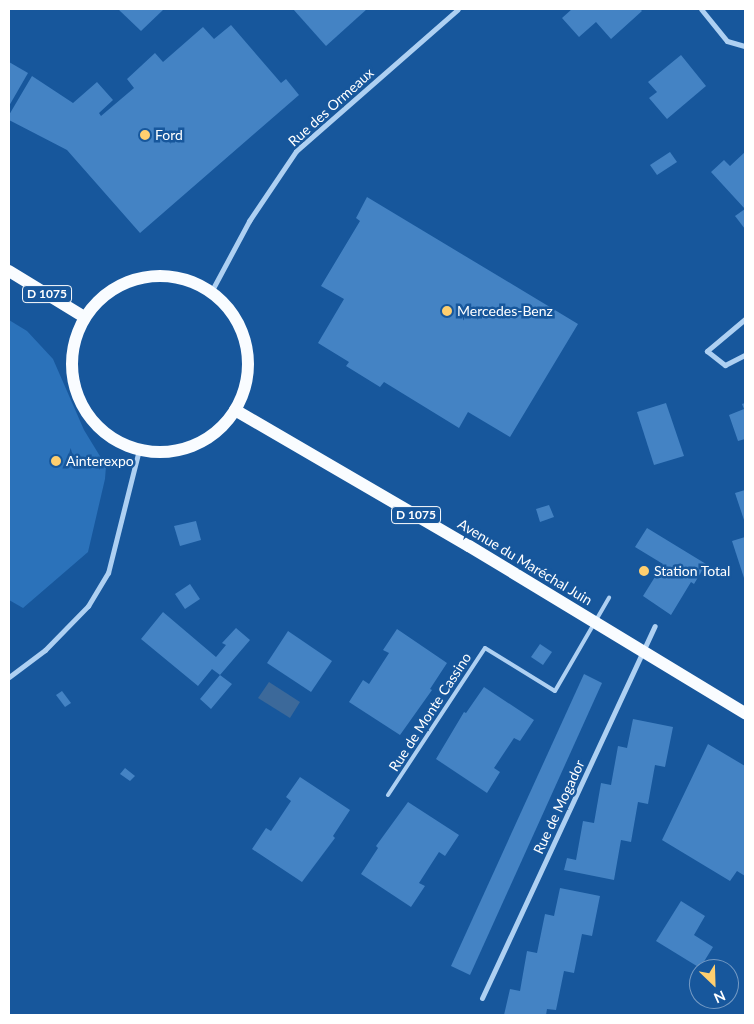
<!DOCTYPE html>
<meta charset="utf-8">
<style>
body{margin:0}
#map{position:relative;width:754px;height:1024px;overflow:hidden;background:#17579c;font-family:Lato,sans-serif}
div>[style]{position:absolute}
.green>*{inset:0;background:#2b72ba}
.water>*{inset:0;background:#3c699a}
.building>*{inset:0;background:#4483c4}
.service>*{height:4px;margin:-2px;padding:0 2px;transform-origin:2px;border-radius:2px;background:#aed0f2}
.minor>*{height:5px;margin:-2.5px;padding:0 2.5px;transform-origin:2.5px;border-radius:2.5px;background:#aed0f2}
.primary>*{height:12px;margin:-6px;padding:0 6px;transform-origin:6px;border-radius:6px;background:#f9fcff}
.primary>.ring{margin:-6px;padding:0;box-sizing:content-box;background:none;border:12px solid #f9fcff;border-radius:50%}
.dots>*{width:14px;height:14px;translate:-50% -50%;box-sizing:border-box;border:2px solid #17579c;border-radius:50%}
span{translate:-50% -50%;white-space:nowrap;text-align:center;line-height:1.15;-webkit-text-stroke:5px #17579c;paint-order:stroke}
.shield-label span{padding:1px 4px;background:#17579c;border:1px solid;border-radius:4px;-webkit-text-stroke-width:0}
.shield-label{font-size:12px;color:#fff;font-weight:700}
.street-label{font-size:14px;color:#fff}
.poi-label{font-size:14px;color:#fff}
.left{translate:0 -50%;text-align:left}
.frame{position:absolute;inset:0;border:10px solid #fff;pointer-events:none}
.north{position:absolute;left:689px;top:959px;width:50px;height:50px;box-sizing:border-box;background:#17579c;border:1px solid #749ac4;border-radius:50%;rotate:156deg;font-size:14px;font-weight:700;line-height:20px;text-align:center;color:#fff}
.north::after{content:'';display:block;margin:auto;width:18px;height:22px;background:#ffcf6f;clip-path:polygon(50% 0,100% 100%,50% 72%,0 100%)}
</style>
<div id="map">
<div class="green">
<i style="clip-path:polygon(9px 320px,27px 331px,53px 359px,84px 430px,106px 466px,105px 479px,88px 552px,23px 608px,9px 600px)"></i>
</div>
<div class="water">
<i style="clip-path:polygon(269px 682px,300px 702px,290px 718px,258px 698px)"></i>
</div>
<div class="building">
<i style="clip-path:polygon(118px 9px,164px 9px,141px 31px)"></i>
<i style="clip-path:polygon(293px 9px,367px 9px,326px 46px)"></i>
<i style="clip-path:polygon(572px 9px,640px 9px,642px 11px,611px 39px,596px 22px,579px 37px,562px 18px)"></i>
<i style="clip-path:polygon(231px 25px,281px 83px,286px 79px,299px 95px,140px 233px,67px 150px,9px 120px,9px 115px,32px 76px,73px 103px,97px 82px,113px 100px,99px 113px,101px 116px,134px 88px,127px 79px,155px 53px,163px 62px,203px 27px,214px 39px)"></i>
<i style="clip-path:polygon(681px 55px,706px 86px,667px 119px,649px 98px,657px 92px,648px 82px)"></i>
<i style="clip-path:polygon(9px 62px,28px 73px,9px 106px)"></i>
<i style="clip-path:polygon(670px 152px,677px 162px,657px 175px,650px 165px)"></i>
<i style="clip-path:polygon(745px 152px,745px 209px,711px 172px,724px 160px,730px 166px)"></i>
<i style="clip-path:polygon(367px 197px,578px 324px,510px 437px,468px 412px,459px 428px,384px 382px,380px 387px,346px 366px,349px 362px,318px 343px,344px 299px,321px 286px,360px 221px,356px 218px)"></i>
<i style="clip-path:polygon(745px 209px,745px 229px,735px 216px)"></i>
<i style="clip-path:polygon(666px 403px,684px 456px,654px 465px,637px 412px)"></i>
<i style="clip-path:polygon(745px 403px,745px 439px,738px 441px,729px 415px,744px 409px,742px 404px)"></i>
<i style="clip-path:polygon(745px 490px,745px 523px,735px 493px)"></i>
<i style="clip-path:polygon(549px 505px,554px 517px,540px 522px,536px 509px)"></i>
<i style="clip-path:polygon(196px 521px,201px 540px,180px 546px,174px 526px)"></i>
<i style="clip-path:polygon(647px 528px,706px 564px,694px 584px,691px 582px,671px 615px,643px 596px,663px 564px,635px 547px)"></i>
<i style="clip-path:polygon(745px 537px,745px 581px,732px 541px)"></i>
<i style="clip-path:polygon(190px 584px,200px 599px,185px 609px,175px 594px)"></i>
<i style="clip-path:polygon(163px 612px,216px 657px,226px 645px,222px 643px,236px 628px,250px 640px,220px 675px,232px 684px,211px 709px,200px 699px,220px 675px,212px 669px,198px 686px,141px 639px)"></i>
<i style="clip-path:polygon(397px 629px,447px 663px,430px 689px,432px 690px,400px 735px,349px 702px,363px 680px,369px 684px,389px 653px,383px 650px)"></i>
<i style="clip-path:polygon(288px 631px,332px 661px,311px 692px,267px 663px)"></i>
<i style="clip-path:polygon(540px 644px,552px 652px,543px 665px,531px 657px)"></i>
<i style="clip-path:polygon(584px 674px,602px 683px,470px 975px,451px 966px)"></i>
<i style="clip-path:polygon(484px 687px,534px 720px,520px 741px,514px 738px,494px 768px,500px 772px,487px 793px,436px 759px,464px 712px,466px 713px)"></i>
<i style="clip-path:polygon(62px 691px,71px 703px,65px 707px,56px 695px)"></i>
<i style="clip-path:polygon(633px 719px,673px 727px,665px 767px,655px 765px,648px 804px,638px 802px,631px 842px,621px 840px,614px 880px,564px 870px,567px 858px,576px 860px,583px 821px,594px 823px,601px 783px,611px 785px,618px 746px,627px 748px)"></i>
<i style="clip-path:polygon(708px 744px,745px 766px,745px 876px,737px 871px,730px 881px,662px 840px)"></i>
<i style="clip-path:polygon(125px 768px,135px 776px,130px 781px,120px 774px)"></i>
<i style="clip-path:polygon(300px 777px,350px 810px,333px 836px,335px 838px,302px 882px,252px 849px,266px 828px,271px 831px,291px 801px,286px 797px)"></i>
<i style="clip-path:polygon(408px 802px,459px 835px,445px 856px,439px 852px,419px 883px,425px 886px,411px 907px,361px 874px,378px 848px,376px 846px)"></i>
<i style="clip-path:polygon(560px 888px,600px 896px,592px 936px,582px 934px,574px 973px,564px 971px,556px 1010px,547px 1009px,546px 1015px,504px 1015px,510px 989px,520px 991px,527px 951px,537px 953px,545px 914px,554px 916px)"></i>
<i style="clip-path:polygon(681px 901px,705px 916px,694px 935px,713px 947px,700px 968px,656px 941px)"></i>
</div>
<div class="service">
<i style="left:388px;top:795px;width:176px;rotate:-56.6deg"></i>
<i style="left:485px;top:648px;width:82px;rotate:31.6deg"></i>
<i style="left:555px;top:691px;width:108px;rotate:-59.9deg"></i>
</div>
<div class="minor">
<i style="left:701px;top:9px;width:41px;rotate:50.9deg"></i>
<i style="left:727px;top:41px;width:19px;rotate:16deg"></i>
<i style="left:211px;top:292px;width:81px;rotate:-61.8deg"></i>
<i style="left:249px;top:221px;width:84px;rotate:-56.1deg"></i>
<i style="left:296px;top:151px;width:215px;rotate:-41.2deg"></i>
<i style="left:745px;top:319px;width:50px;rotate:139.9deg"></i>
<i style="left:707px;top:351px;width:23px;rotate:38deg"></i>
<i style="left:725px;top:365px;width:22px;rotate:-27deg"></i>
<i style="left:9px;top:677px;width:45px;rotate:-36.9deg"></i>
<i style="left:45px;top:650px;width:62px;rotate:-45.7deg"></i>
<i style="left:88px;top:606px;width:39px;rotate:-59deg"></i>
<i style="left:108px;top:573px;width:127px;rotate:-75.9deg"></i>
<i style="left:482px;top:998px;width:410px;rotate:-65.1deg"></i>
</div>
<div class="primary">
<i style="left:9px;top:271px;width:88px;rotate:31.5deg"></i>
<i class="ring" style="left:72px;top:276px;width:164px;height:164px"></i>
<i style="left:235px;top:410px;width:271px;rotate:30.2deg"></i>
<i style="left:469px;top:546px;width:323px;rotate:31.2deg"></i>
</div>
<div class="dots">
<i style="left:145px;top:135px;background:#ffcf6f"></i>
<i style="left:447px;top:311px;background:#ffcf6f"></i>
<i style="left:56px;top:461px;background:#ffcf6f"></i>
<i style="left:644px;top:571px;background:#ffcf6f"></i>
</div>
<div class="shield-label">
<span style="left:47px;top:294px">D 1075</span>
<span style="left:416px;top:515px">D 1075</span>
</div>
<div class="street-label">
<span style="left:331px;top:107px;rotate:-42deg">Rue des Ormeaux</span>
<span style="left:525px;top:562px;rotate:31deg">Avenue du Maréchal Juin</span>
<span style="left:430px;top:712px;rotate:-57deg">Rue de Monte Cassino</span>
<span style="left:559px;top:807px;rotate:-65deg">Rue de Mogador</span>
</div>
<div class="poi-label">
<span class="left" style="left:155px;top:135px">Ford</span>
<span class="left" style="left:457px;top:311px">Mercedes-Benz</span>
<span class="left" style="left:66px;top:461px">Ainterexpo</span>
<span class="left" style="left:654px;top:571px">Station Total</span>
</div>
<div class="frame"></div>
<div class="north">N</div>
</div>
